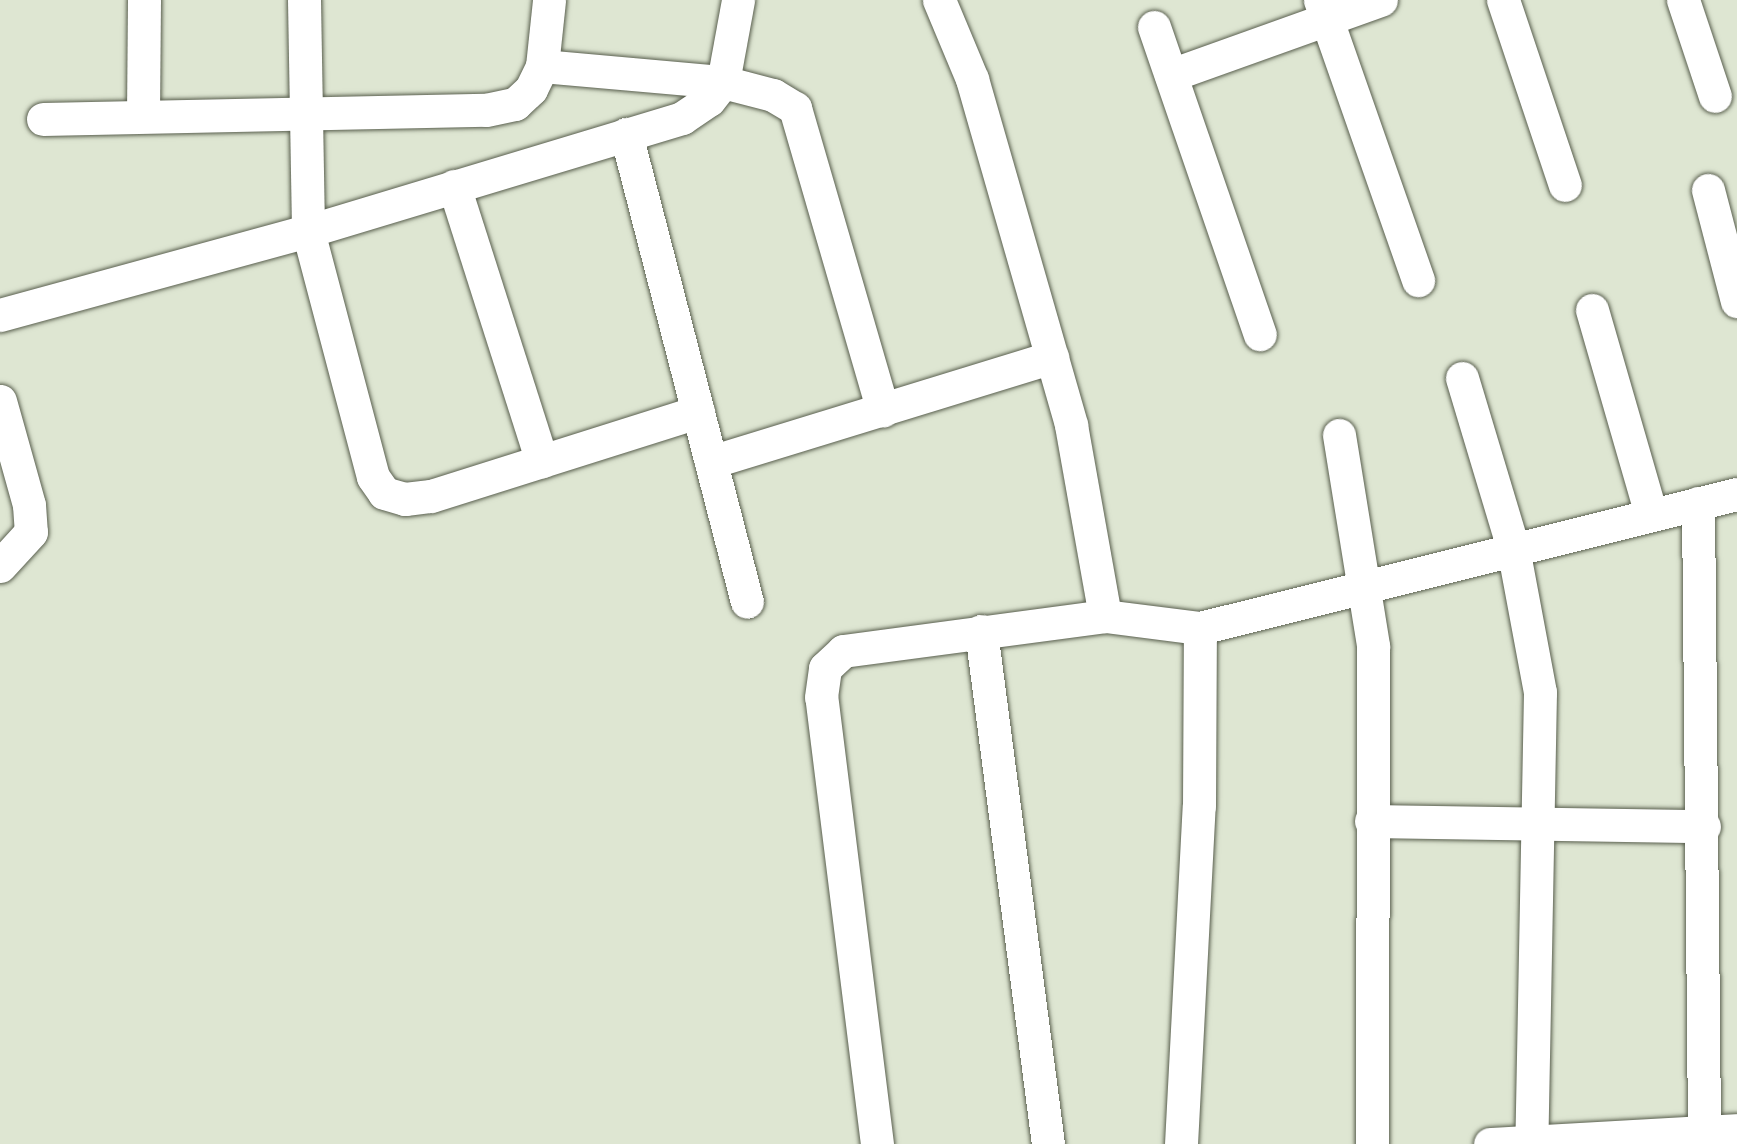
<!DOCTYPE html>
<style>
body{margin:0}
#map{position:relative;width:1737px;height:1144px;overflow:hidden;background:#dee6d2;font-family:"Source Sans 3",sans-serif}
div>[style]{position:absolute}
.roads{filter:drop-shadow(0 0 2px #595f4e) drop-shadow(0 0 2px #595f4e)}
.street>*{height:33px;margin:-16.5px;padding:0 16.5px;transform-origin:16.5px;border-radius:16.5px;background:#fff}
span{translate:-50% -50%;white-space:nowrap;text-align:center;line-height:1.15;-webkit-text-stroke:6px #fff;paint-order:stroke}
</style>
<div id="map">
<div class="roads">
<div class="street">
<i style="left:304px;top:0;width:231px;rotate:89deg"></i>
<i style="left:308px;top:231px;width:254px;rotate:75.2deg"></i>
<i style="left:373px;top:477px;width:19px;rotate:55deg"></i>
<i style="left:384px;top:493px;width:22px;rotate:16deg"></i>
<i style="left:405px;top:499px;width:26px;rotate:-7deg"></i>
<i style="left:431px;top:496px;width:280px;rotate:-17.5deg"></i>
<i style="left:939px;top:0;width:86px;rotate:67.3deg"></i>
<i style="left:972px;top:79px;width:360px;rotate:74deg"></i>
<i style="left:1071px;top:425px;width:194px;rotate:79.9deg"></i>
<i style="left:1320px;top:0;width:297px;rotate:70.7deg"></i>
<i style="left:1503px;top:0;width:195px;rotate:71.5deg"></i>
<i style="left:1683px;top:0;width:101px;rotate:71.6deg"></i>
<i style="left:1154px;top:27px;width:325px;rotate:71deg"></i>
<i style="left:542px;top:66px;width:182px;rotate:5.1deg"></i>
<i style="left:723px;top:82px;width:52px;rotate:14.6deg"></i>
<i style="left:773px;top:95px;width:26px;rotate:31deg"></i>
<i style="left:795px;top:108px;width:315px;rotate:73.8deg"></i>
<i style="left:1171px;top:75px;width:223px;rotate:-19.7deg"></i>
<i style="left:143px;top:115px;width:115px;rotate:-89.5deg"></i>
<i style="left:43px;top:119px;width:443px;rotate:-1.2deg"></i>
<i style="left:486px;top:110px;width:30px;rotate:-12deg"></i>
<i style="left:515px;top:104px;width:22px;rotate:-43deg"></i>
<i style="left:531px;top:89px;width:25px;rotate:-64deg"></i>
<i style="left:542px;top:66px;width:66px;rotate:-83.9deg"></i>
<i style="left:626px;top:134px;width:483px;rotate:75.5deg"></i>
<i style="left:454px;top:186px;width:289px;rotate:72.3deg"></i>
<i style="left:1708px;top:190px;width:115px;rotate:75.4deg"></i>
<i style="left:1592px;top:310px;width:213px;rotate:73.9deg"></i>
<i style="left:0;top:315px;width:319px;rotate:-15.3deg"></i>
<i style="left:308px;top:231px;width:391px;rotate:-16.8deg"></i>
<i style="left:682px;top:118px;width:32px;rotate:-34deg"></i>
<i style="left:709px;top:100px;width:23px;rotate:-52deg"></i>
<i style="left:723px;top:82px;width:83px;rotate:-79.6deg"></i>
<i style="left:1462px;top:378px;width:177px;rotate:73.3deg"></i>
<i style="left:1513px;top:548px;width:147px;rotate:79.4deg"></i>
<i style="left:1540px;top:692px;width:449px;rotate:91.1deg"></i>
<i style="left:0;top:401px;width:108px;rotate:74.4deg"></i>
<i style="left:29px;top:505px;width:27px;rotate:86deg"></i>
<i style="left:31px;top:532px;width:46px;rotate:132.4deg"></i>
<i style="left:1339px;top:435px;width:214px;rotate:80.8deg"></i>
<i style="left:1373px;top:646px;width:498px;rotate:90.1deg"></i>
<i style="left:711px;top:462px;width:357px;rotate:-17.1deg"></i>
<i style="left:1698px;top:503px;width:629px;rotate:89.45deg"></i>
<i style="left:981px;top:631px;width:517px;rotate:82.56deg"></i>
<i style="left:1371px;top:821px;width:333px;rotate:0.9deg"></i>
<i style="left:877px;top:1144px;width:450px;rotate:-97.1deg"></i>
<i style="left:821px;top:697px;width:29px;rotate:-82deg"></i>
<i style="left:825px;top:668px;width:25px;rotate:-43deg"></i>
<i style="left:843px;top:651px;width:264px;rotate:-7.6deg"></i>
<i style="left:1105px;top:616px;width:96px;rotate:7.2deg"></i>
<i style="left:1200px;top:628px;width:553px;rotate:-14.01deg"></i>
<i style="left:1181px;top:1144px;width:338px;rotate:-87deg"></i>
<i style="left:1199px;top:806px;width:178px;rotate:-89.7deg"></i>
<i style="left:1490px;top:1144px;width:247px;rotate:-3.2deg"></i>
</div>
</div>
</div>
